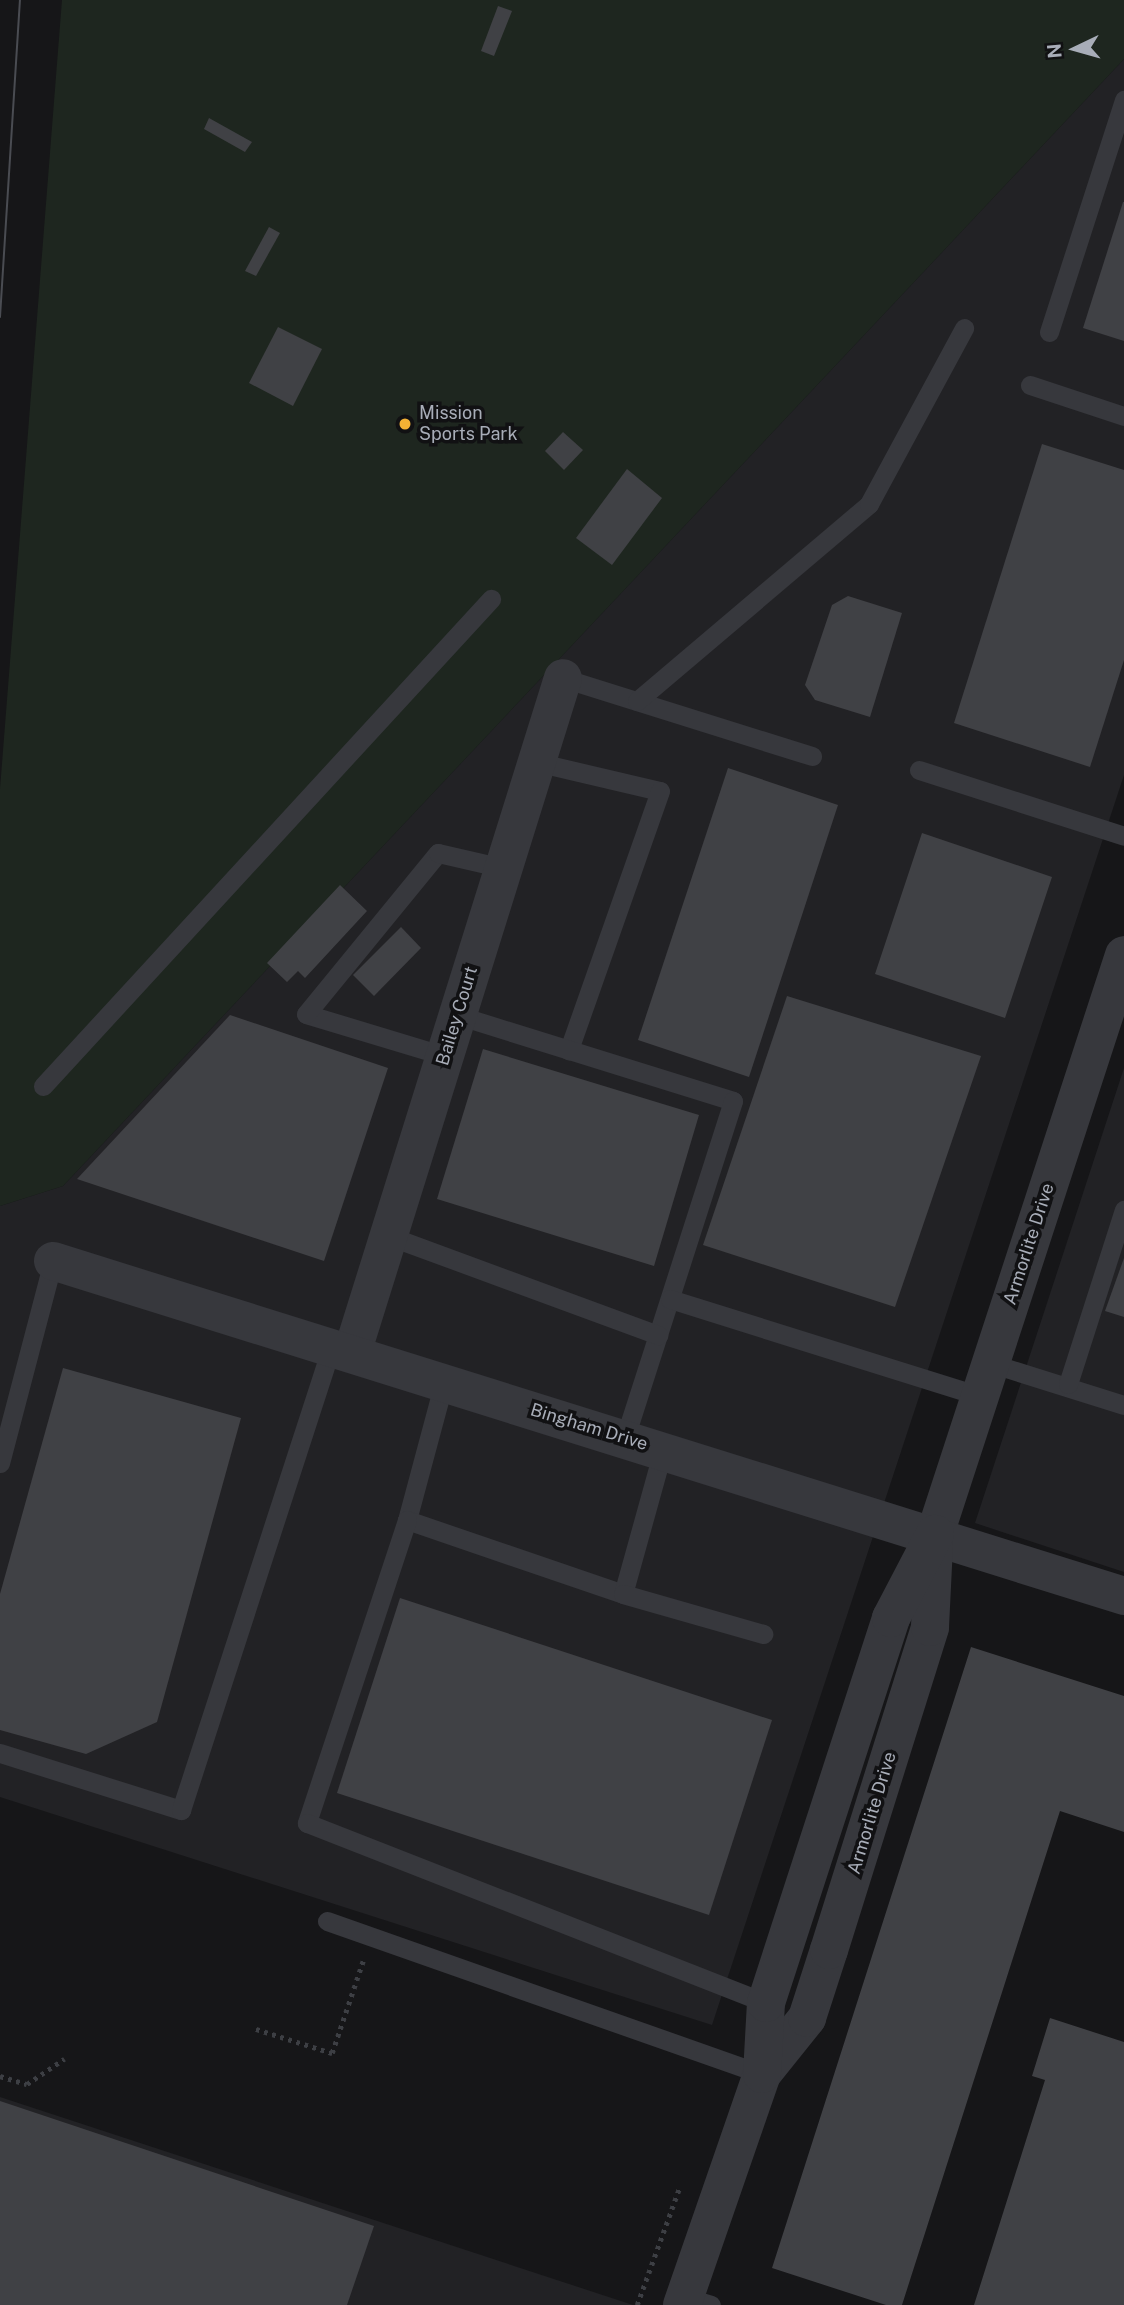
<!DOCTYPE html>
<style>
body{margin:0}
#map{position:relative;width:1124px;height:2305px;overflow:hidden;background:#161618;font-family:"Public Sans",sans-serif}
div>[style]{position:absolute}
.built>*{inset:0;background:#222225}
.green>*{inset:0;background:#1e261f}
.building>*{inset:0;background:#404145}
.path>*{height:4.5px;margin-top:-2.25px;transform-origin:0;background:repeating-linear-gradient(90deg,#3d3f44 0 3.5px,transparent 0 8.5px)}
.service>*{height:19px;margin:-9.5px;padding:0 9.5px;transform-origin:9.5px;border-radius:9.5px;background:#37383d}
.minor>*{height:38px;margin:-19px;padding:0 19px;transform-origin:19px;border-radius:19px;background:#37383d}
.tertiary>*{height:38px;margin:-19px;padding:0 19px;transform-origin:19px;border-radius:19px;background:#37383d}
.tram>*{height:2px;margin:-1px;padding:0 1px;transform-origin:1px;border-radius:1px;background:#4a4c52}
.dots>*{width:19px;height:19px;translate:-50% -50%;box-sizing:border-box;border:4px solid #111113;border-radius:50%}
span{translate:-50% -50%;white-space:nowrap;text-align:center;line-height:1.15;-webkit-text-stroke:7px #111113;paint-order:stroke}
.poi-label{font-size:18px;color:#a8adb8}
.left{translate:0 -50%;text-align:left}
.street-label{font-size:18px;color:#a8adb8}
.north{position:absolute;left:1040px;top:14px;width:70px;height:70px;-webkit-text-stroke:5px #111113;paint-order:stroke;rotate:265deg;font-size:19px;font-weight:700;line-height:28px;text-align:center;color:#a8adb8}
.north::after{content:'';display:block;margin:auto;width:24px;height:32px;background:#a8adb8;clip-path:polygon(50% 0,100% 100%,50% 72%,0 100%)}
</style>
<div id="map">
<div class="built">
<i style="clip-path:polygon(1124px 59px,1124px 775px,712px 2025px,0 1797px,0 1206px,63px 1186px)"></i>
<i style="clip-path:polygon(1124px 1068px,1124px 1572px,975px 1523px)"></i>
<i style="clip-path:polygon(0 2097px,633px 2305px,0 2305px)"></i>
</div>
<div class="green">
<i style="clip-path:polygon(62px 0,1124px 0,1124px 59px,63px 1186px,0 1206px,0 789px)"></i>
</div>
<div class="building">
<i style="clip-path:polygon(498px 6px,512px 11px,494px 56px,481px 51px)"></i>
<i style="clip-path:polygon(209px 118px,252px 142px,245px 152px,204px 129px)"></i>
<i style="clip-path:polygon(1123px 202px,1124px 202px,1124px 341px,1083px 328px)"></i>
<i style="clip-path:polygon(269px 227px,280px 233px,256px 276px,245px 271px)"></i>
<i style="clip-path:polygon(278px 327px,322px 349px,293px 406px,249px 383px)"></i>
<i style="clip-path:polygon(563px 432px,583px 450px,564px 470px,545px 451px)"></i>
<i style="clip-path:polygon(1042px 444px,1124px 470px,1124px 660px,1090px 767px,954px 723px)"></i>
<i style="clip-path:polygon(627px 469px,662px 498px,612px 565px,576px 538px)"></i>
<i style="clip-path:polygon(848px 596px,902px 613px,870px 717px,815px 700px,805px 685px,832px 605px)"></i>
<i style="clip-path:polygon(728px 768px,838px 805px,749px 1077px,638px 1040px)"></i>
<i style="clip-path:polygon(922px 833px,1052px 877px,1005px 1018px,875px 974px)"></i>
<i style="clip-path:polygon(340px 885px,367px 911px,305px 978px,298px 971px,287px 982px,267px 963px)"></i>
<i style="clip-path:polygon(401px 927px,421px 948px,374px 996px,353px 975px)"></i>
<i style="clip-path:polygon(787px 996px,981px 1056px,895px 1307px,703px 1245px)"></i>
<i style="clip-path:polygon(230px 1015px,388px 1068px,324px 1261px,77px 1179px)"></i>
<i style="clip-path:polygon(483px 1049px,699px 1115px,654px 1266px,437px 1199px)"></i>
<i style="clip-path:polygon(1124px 1258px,1124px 1317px,1105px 1311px)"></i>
<i style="clip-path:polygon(63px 1368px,241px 1418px,157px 1722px,86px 1754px,0 1730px,0 1594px)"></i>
<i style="clip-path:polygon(400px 1598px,772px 1720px,709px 1915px,337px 1793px)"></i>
<i style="clip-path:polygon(971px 1647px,1124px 1696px,1124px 1832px,1060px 1811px,902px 2305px,886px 2305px,772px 2268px)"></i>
<i style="clip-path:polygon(1050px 2018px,1124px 2042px,1124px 2305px,974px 2305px,1045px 2080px,1032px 2076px)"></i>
<i style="clip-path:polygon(0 2101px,374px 2226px,347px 2305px,0 2305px)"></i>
</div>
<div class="path">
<i style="left:256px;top:2029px;width:80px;rotate:17.5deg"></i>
<i style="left:332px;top:2053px;width:97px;rotate:-71.4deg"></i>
<i style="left:0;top:2076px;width:28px;rotate:17deg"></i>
<i style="left:27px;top:2084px;width:45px;rotate:-34deg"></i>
<i style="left:637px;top:2305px;width:123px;rotate:-70.1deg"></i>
</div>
<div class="service">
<i style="left:1049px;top:332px;width:244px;rotate:-72.1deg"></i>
<i style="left:1030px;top:385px;width:99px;rotate:18.3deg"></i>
<i style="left:563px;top:678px;width:261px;rotate:17.4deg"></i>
<i style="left:637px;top:701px;width:304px;rotate:-40.3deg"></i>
<i style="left:869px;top:504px;width:200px;rotate:-61.6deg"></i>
<i style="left:536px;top:762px;width:127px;rotate:13.2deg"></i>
<i style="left:660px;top:791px;width:275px;rotate:109.4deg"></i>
<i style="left:919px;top:770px;width:215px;rotate:17.8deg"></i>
<i style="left:457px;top:1015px;width:289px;rotate:17.3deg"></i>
<i style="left:733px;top:1101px;width:354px;rotate:107.8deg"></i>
<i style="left:445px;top:1056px;width:145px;rotate:-163.2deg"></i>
<i style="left:306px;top:1014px;width:208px;rotate:-50.7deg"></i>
<i style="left:438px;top:853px;width:67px;rotate:13deg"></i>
<i style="left:43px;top:1086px;width:662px;rotate:-47.39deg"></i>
<i style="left:389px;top:1236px;width:287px;rotate:20.2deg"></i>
<i style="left:670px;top:1299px;width:325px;rotate:17.4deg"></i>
<i style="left:990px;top:1363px;width:140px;rotate:17.4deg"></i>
<i style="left:444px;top:1382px;width:143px;rotate:105deg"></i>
<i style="left:407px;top:1520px;width:228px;rotate:18.9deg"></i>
<i style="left:1068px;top:1384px;width:183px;rotate:-72.2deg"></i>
<i style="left:663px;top:1450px;width:149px;rotate:105.5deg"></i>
<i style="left:623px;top:1594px;width:146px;rotate:15.9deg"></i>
<i style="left:0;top:1463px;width:209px;rotate:-75.3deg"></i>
<i style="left:407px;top:1520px;width:319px;rotate:108.3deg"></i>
<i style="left:307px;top:1823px;width:493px;rotate:21.4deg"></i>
<i style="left:0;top:1753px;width:190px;rotate:17.5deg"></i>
<i style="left:181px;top:1810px;width:487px;rotate:-72deg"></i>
<i style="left:327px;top:1921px;width:461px;rotate:19.4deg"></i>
<i style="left:685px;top:2297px;width:27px;rotate:17deg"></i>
</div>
<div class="minor">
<i style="left:352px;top:1353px;width:707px;rotate:-72.64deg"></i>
<i style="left:935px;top:1534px;width:609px;rotate:-71.92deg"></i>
</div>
<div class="tertiary">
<i style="left:53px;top:1261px;width:1122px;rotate:17.37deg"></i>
<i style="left:762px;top:2074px;width:72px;rotate:-51.2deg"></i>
<i style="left:807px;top:2018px;width:71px;rotate:-72.1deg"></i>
<i style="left:829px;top:1950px;width:338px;rotate:-72.6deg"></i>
<i style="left:930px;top:1627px;width:81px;rotate:-87.2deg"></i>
<i style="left:682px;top:2305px;width:244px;rotate:-70.9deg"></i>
<i style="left:762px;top:2074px;width:71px;rotate:-86.8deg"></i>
<i style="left:766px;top:2003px;width:405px;rotate:-72deg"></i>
<i style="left:891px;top:1618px;width:95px;rotate:-62.4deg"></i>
</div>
<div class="tram">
<i style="left:0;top:317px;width:318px;rotate:-86.4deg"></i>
</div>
<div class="dots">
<i style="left:405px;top:424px;background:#f2b134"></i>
</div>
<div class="poi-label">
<span class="left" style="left:419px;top:424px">Mission<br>Sports Park</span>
</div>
<div class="street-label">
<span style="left:457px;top:1016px;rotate:-73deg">Bailey Court</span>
<span style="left:1029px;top:1244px;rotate:-72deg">Armorlite Drive</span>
<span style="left:589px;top:1427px;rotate:17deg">Bingham Drive</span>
<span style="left:872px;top:1813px;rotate:-73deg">Armorlite Drive</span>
</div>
<div class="north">N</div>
</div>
